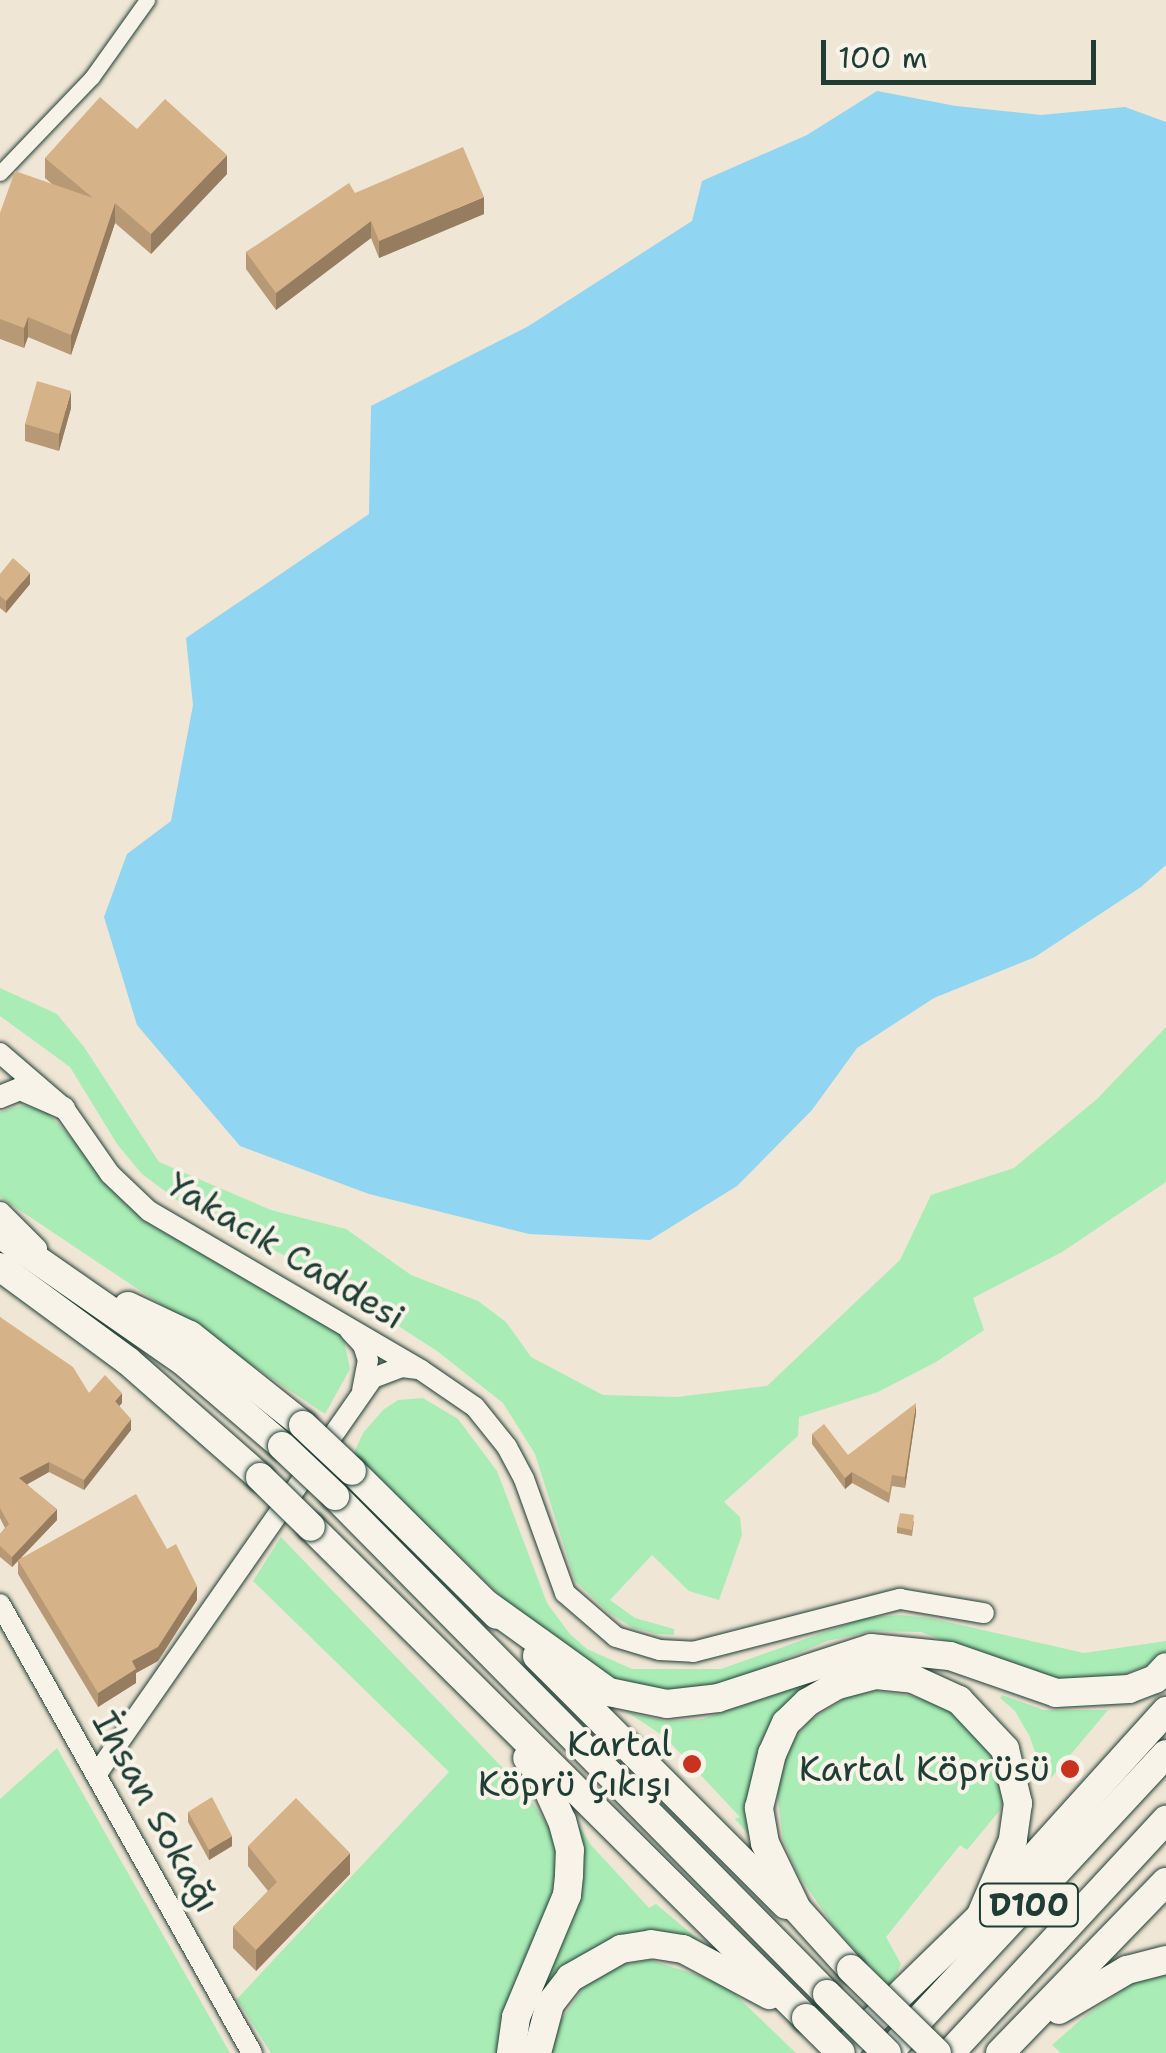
<!DOCTYPE html>
<meta charset="utf-8">
<style>
body{margin:0}
#map{position:relative;width:1166px;height:2053px;overflow:hidden;background:#f0e6d5;font-family:"Shantell Sans",sans-serif}
div>[style]{position:absolute}
.green>*{inset:0;background:#a9ecb6}
.water>*{inset:0;background:#90d5f1}
.roads{filter:drop-shadow(0 0 2px #1f3d34) drop-shadow(0 0 2px #1f3d34)}
.street>*{height:15px;margin:-7.5px;padding:0 7.5px;transform-origin:7.5px;border-radius:7.5px;background:#f7f3e8}
.secondary>*{height:20px;margin:-10px;padding:0 10px;transform-origin:10px;border-radius:10px;background:#f7f3e8}
.primary>*{height:22px;margin:-11px;padding:0 11px;transform-origin:11px;border-radius:11px;background:#f7f3e8}
.highway>*{height:28px;margin:-14px;padding:0 14px;transform-origin:14px;border-radius:14px;background:#f7f3e8}
.bridges{filter:drop-shadow(0 0 2px #1f3d34) drop-shadow(0 0 2px #1f3d34)}
.highway-bridge>*{height:28px;margin:-14px;padding:0 14px;transform-origin:14px;border-radius:14px;background:#f7f3e8}
.wall>*{inset:0;background:#b89975}
.shaded-wall>*{inset:0;background:#967d5f}
.building>*{inset:0;background:#d6b288}
.dots>*{width:28px;height:28px;translate:-50% -50%;box-sizing:border-box;border:5px solid #f7f3e8;border-radius:50%}
span{translate:-50% -50%;white-space:nowrap;text-align:center;line-height:1.15;-webkit-text-stroke:8px #f7f3e8;paint-order:stroke}
.shield-label span{padding:2px 8px;background:#f7f3e8;border:2px solid;border-radius:8px;-webkit-text-stroke-width:0}
.shield-label{font-size:32px;color:#1f3d34;font-weight:700}
.street-label{font-size:35px;color:#1f3d34}
.poi-label{font-size:35px;color:#1f3d34}
.right{translate:-100% -50%;text-align:right}
.scale{position:absolute;left:821px;top:40px;width:275px;height:45px;box-sizing:border-box;border:5px solid #1f3d34;border-top:0;padding-left:12px;font-size:30px;line-height:35px;white-space:nowrap;color:#1f3d34;-webkit-text-stroke:8px #f7f3e8;paint-order:stroke}
</style>
<div id="map">
<div class="green">
<i style="clip-path:polygon(0 988px,57px 1014px,84px 1047px,159px 1162px,271px 1210px,346px 1229px,411px 1275px,478px 1301px,506px 1322px,531px 1357px,603px 1395px,677px 1397px,767px 1386px,900px 1260px,931px 1195px,1014px 1168px,1097px 1099px,1166px 1027px,1166px 1182px,1062px 1252px,973px 1298px,984px 1330px,936px 1362px,878px 1392px,799px 1417px,798px 1436px,724px 1502px,740px 1517px,742px 1535px,719px 1600px,689px 1591px,652px 1555px,610px 1600px,635px 1618px,674px 1629px,674px 1635px,657px 1634px,633px 1628px,609px 1613px,575px 1581px,535px 1454px,503px 1403px,437px 1351px,309px 1268px,181px 1203px,142px 1174px,117px 1144px,70px 1067px,0 1016px)"></i>
<i style="clip-path:polygon(23px 1105px,47px 1112px,153px 1226px,343px 1335px,350px 1369px,325px 1414px,0 1197px,0 1112px)"></i>
<i style="clip-path:polygon(423px 1398px,458px 1419px,497px 1471px,547px 1603px,569px 1633px,587px 1649px,632px 1669px,721px 1669px,864px 1618px,900px 1615px,930px 1618px,1084px 1653px,1166px 1641px,1166px 1653px,1156px 1662px,1114px 1678px,1064px 1679px,1026px 1671px,921px 1632px,872px 1631px,827px 1641px,711px 1690px,669px 1691px,614px 1679px,534px 1628px,353px 1455px,363px 1433px,383px 1410px,398px 1400px)"></i>
<i style="clip-path:polygon(281px 1537px,525px 1791px,558px 1841px,559px 1892px,512px 1990px,501px 2053px,271px 2053px,237px 1999px,449px 1772px,253px 1581px)"></i>
<i style="clip-path:polygon(805px 1677px,810px 1685px,752px 1838px,735px 1819px,740px 1817px,665px 1737px,627px 1712px,665px 1721px,702px 1719px,776px 1694px)"></i>
<i style="clip-path:polygon(878px 1691px,926px 1698px,972px 1719px,992px 1747px,1004px 1795px,1000px 1810px,967px 1850px,960px 1845px,886px 1937px,901px 1964px,890px 1988px,835px 1928px,798px 1874px,783px 1840px,778px 1800px,778px 1773px,792px 1742px,810px 1720px,849px 1696px)"></i>
<i style="clip-path:polygon(1002px 1695px,1044px 1710px,1108px 1710px,1051px 1778px,1047px 1773px,1043px 1776px,1030px 1737px,1015px 1711px,1000px 1698px)"></i>
<i style="clip-path:polygon(57px 1748px,230px 2053px,0 2053px,0 1799px)"></i>
<i style="clip-path:polygon(577px 1823px,591px 1845px,649px 1908px,656px 1904px,699px 1940px,650px 1931px,613px 1937px,574px 1960px,548px 1984px,542px 1982px,581px 1867px)"></i>
<i style="clip-path:polygon(650px 1960px,723px 1983px,796px 2053px,552px 2053px,558px 2025px,585px 1985px,614px 1966px)"></i>
<i style="clip-path:polygon(1166px 1975px,1166px 2053px,1061px 2053px,1052px 2045px,1085px 2016px,1133px 1983px)"></i>
</div>
<div class="water">
<i style="clip-path:polygon(877px 91px,956px 106px,1041px 115px,1125px 107px,1166px 122px,1166px 865px,1141px 887px,1035px 957px,934px 998px,857px 1048px,812px 1110px,737px 1186px,650px 1240px,529px 1234px,369px 1194px,240px 1146px,137px 1025px,104px 917px,127px 854px,171px 821px,193px 705px,186px 638px,369px 514px,371px 406px,527px 327px,692px 221px,702px 181px,807px 135px)"></i>
</div>
<div class="roads">
<div class="street">
<i style="left:0;top:173px;width:133px;rotate:-46.2deg"></i>
<i style="left:92px;top:77px;width:95px;rotate:-54.5deg"></i>
</div>
<div class="secondary">
<i style="left:0;top:1053px;width:84px;rotate:40.7deg"></i>
<i style="left:64px;top:1108px;width:80px;rotate:55.1deg"></i>
<i style="left:110px;top:1174px;width:54px;rotate:43.5deg"></i>
<i style="left:149px;top:1211px;width:315px;rotate:30.3deg"></i>
<i style="left:421px;top:1370px;width:65px;rotate:34.4deg"></i>
<i style="left:475px;top:1407px;width:51px;rotate:51.3deg"></i>
<i style="left:507px;top:1447px;width:36px;rotate:62deg"></i>
<i style="left:524px;top:1479px;width:121px;rotate:70.2deg"></i>
<i style="left:565px;top:1593px;width:67px;rotate:40.8deg"></i>
<i style="left:616px;top:1637px;width:46px;rotate:16.5deg"></i>
<i style="left:660px;top:1650px;width:33px;rotate:3deg"></i>
<i style="left:693px;top:1652px;width:214px;rotate:-14.4deg"></i>
<i style="left:900px;top:1599px;width:85px;rotate:9.5deg"></i>
<i style="left:350px;top:1331px;width:19px;rotate:47deg"></i>
<i style="left:363px;top:1345px;width:16px;rotate:72deg"></i>
<i style="left:368px;top:1360px;width:31px;rotate:101deg"></i>
<i style="left:0;top:1604px;width:515px;rotate:60.7deg"></i>
<i style="left:98px;top:1772px;width:480px;rotate:-55.1deg"></i>
<i style="left:373px;top:1378px;width:31px;rotate:-21deg"></i>
<i style="left:402px;top:1367px;width:16px;rotate:7deg"></i>
</div>
<div class="primary">
<i style="left:0;top:1097px;width:22px;rotate:-22deg"></i>
<i style="left:20px;top:1089px;width:48px;rotate:23.4deg"></i>
<i style="left:0;top:1213px;width:51px;rotate:45deg"></i>
</div>
<div class="highway">
<i style="left:0;top:1234px;width:223px;rotate:34.8deg"></i>
<i style="left:183px;top:1361px;width:130px;rotate:40.6deg"></i>
<i style="left:0;top:1267px;width:159px;rotate:36.3deg"></i>
<i style="left:128px;top:1361px;width:176px;rotate:41.3deg"></i>
<i style="left:128px;top:1306px;width:68px;rotate:25.1deg"></i>
<i style="left:190px;top:1335px;width:144px;rotate:38.5deg"></i>
<i style="left:352px;top:1471px;width:204px;rotate:44.8deg"></i>
<i style="left:335px;top:1496px;width:700px;rotate:45.35deg"></i>
<i style="left:311px;top:1527px;width:697px;rotate:44.77deg"></i>
<i style="left:485px;top:1603px;width:153px;rotate:35.7deg"></i>
<i style="left:609px;top:1692px;width:59px;rotate:11.7deg"></i>
<i style="left:667px;top:1704px;width:51px;rotate:-6.7deg"></i>
<i style="left:718px;top:1698px;width:161px;rotate:-18.1deg"></i>
<i style="left:871px;top:1648px;width:79px;rotate:5.8deg"></i>
<i style="left:950px;top:1656px;width:112px;rotate:19.2deg"></i>
<i style="left:1056px;top:1693px;width:73px;rotate:-3.1deg"></i>
<i style="left:1129px;top:1689px;width:28px;rotate:-21deg"></i>
<i style="left:1155px;top:1679px;width:16px;rotate:-47deg"></i>
<i style="left:537px;top:1656px;width:352px;rotate:45deg"></i>
<i style="left:851px;top:1969px;width:81px;rotate:-132deg"></i>
<i style="left:797px;top:1909px;width:73px;rotate:-115.9deg"></i>
<i style="left:765px;top:1843px;width:36px;rotate:-100deg"></i>
<i style="left:759px;top:1808px;width:56px;rotate:-76.5deg"></i>
<i style="left:772px;top:1754px;width:34px;rotate:-66deg"></i>
<i style="left:786px;top:1723px;width:30px;rotate:-44deg"></i>
<i style="left:808px;top:1702px;width:34px;rotate:-30deg"></i>
<i style="left:838px;top:1685px;width:39px;rotate:-15deg"></i>
<i style="left:876px;top:1675px;width:37px;rotate:6deg"></i>
<i style="left:913px;top:1679px;width:51px;rotate:24.5deg"></i>
<i style="left:959px;top:1700px;width:67px;rotate:46.8deg"></i>
<i style="left:1005px;top:1749px;width:56px;rotate:76.5deg"></i>
<i style="left:1018px;top:1803px;width:37px;rotate:98deg"></i>
<i style="left:1013px;top:1840px;width:84px;rotate:113.2deg"></i>
<i style="left:1059px;top:2010px;width:79px;rotate:-30.5deg"></i>
<i style="left:1127px;top:1970px;width:40px;rotate:-14.4deg"></i>
<i style="left:511px;top:2053px;width:36px;rotate:-82deg"></i>
<i style="left:516px;top:2017px;width:132px;rotate:-67.3deg"></i>
<i style="left:567px;top:1895px;width:20px;rotate:-84deg"></i>
<i style="left:569px;top:1875px;width:25px;rotate:-88deg"></i>
<i style="left:570px;top:1850px;width:30px;rotate:-105deg"></i>
<i style="left:562px;top:1821px;width:48px;rotate:-114.4deg"></i>
<i style="left:542px;top:1777px;width:24px;rotate:-128deg"></i>
<i style="left:537px;top:2053px;width:51px;rotate:-75.1deg"></i>
<i style="left:550px;top:2004px;width:33px;rotate:-52deg"></i>
<i style="left:570px;top:1978px;width:59px;rotate:-29.6deg"></i>
<i style="left:621px;top:1949px;width:30px;rotate:-9deg"></i>
<i style="left:651px;top:1944px;width:32px;rotate:9deg"></i>
<i style="left:683px;top:1949px;width:98px;rotate:28.1deg"></i>
<i style="left:840px;top:2053px;width:195px;rotate:-44.2deg"></i>
<i style="left:980px;top:1917px;width:278px;rotate:-47.9deg"></i>
<i style="left:888px;top:2053px;width:408px;rotate:-47.1deg"></i>
<i style="left:950px;top:2053px;width:318px;rotate:-47.2deg"></i>
<i style="left:1000px;top:2053px;width:238px;rotate:-45.9deg"></i>
</div>
</div>
<div class="bridges">
<div class="highway-bridge">
<i style="left:303px;top:1425px;width:67px;rotate:43.2deg"></i>
<i style="left:282px;top:1446px;width:73px;rotate:43.3deg"></i>
<i style="left:260px;top:1477px;width:71px;rotate:44.4deg"></i>
<i style="left:851px;top:1969px;width:120px;rotate:44.3deg"></i>
<i style="left:827px;top:1994px;width:84px;rotate:44.5deg"></i>
<i style="left:806px;top:2018px;width:49px;rotate:45deg"></i>
</div>
</div>
<div class="wall">
<i style="clip-path:polygon(137px 129px,227px 174px,151px 254px,115px 223px,71px 355px,28px 337px,24px 348px,0 339px,0 213px,52px 184px,45px 178px,45px 158px)"></i>
<i style="clip-path:polygon(355px 193px,484px 214px,379px 258px,371px 238px,276px 310px,246px 269px,246px 252px)"></i>
<i style="clip-path:polygon(71px 408px,59px 451px,25px 441px,25px 424px)"></i>
<i style="clip-path:polygon(0 574px,30px 584px,6px 613px,0 608px)"></i>
<i style="clip-path:polygon(0 1317px,89px 1393px,122px 1403px,119px 1406px,131px 1430px,84px 1490px,49px 1472px,27px 1484px,57px 1520px,21px 1558px,167px 1549px,197px 1600px,158px 1661px,136px 1673px,136px 1683px,98px 1707px,18px 1574px,18px 1561px,12px 1567px,0 1557px,0 1534px,5px 1528px,0 1518px)"></i>
<i style="clip-path:polygon(916px 1413px,905px 1488px,892px 1486px,889px 1503px,852px 1483px,845px 1489px,812px 1444px,812px 1434px,848px 1455px)"></i>
<i style="clip-path:polygon(914px 1521px,912px 1536px,897px 1533px,897px 1527px)"></i>
<i style="clip-path:polygon(188px 1812px,232px 1846px,209px 1860px,188px 1822px)"></i>
<i style="clip-path:polygon(248px 1846px,350px 1874px,256px 1971px,233px 1948px,233px 1927px,268px 1891px,248px 1866px)"></i>
</div>
<div class="shaded-wall">
<i style="clip-path:polygon(227px 155px,227px 174px,151px 254px,151px 234px)"></i>
<i style="clip-path:polygon(484px 197px,484px 214px,379px 258px,379px 241px)"></i>
<i style="clip-path:polygon(115px 203px,115px 223px,71px 355px,71px 335px)"></i>
<i style="clip-path:polygon(371px 221px,371px 238px,276px 310px,276px 293px)"></i>
<i style="clip-path:polygon(28px 317px,28px 337px,24px 348px,24px 328px)"></i>
<i style="clip-path:polygon(71px 391px,71px 408px,59px 451px,59px 434px)"></i>
<i style="clip-path:polygon(30px 573px,30px 584px,6px 613px,6px 601px)"></i>
<i style="clip-path:polygon(122px 1393px,122px 1403px,115px 1411px,115px 1401px)"></i>
<i style="clip-path:polygon(916px 1403px,916px 1413px,905px 1488px,905px 1477px)"></i>
<i style="clip-path:polygon(131px 1419px,131px 1430px,84px 1490px,84px 1480px)"></i>
<i style="clip-path:polygon(49px 1462px,49px 1472px,19px 1489px,19px 1478px)"></i>
<i style="clip-path:polygon(852px 1472px,852px 1483px,845px 1489px,845px 1478px)"></i>
<i style="clip-path:polygon(57px 1509px,57px 1520px,12px 1567px,12px 1557px)"></i>
<i style="clip-path:polygon(197px 1586px,197px 1600px,158px 1661px,136px 1673px,136px 1683px,98px 1707px,98px 1693px,132px 1661px)"></i>
<i style="clip-path:polygon(232px 1836px,232px 1846px,209px 1860px,209px 1850px)"></i>
<i style="clip-path:polygon(350px 1853px,350px 1874px,256px 1971px,256px 1950px)"></i>
</div>
<div class="building">
<i style="clip-path:polygon(100px 97px,137px 129px,165px 99px,227px 155px,151px 234px,115px 203px,71px 335px,28px 317px,24px 328px,0 319px,0 213px,15px 171px,93px 198px,45px 158px)"></i>
<i style="clip-path:polygon(463px 147px,484px 197px,379px 241px,371px 221px,276px 293px,246px 252px,349px 183px,355px 193px)"></i>
<i style="clip-path:polygon(37px 381px,71px 391px,59px 434px,25px 424px)"></i>
<i style="clip-path:polygon(13px 558px,30px 573px,6px 601px,0 596px,0 574px)"></i>
<i style="clip-path:polygon(0 1317px,73px 1367px,89px 1393px,105px 1375px,122px 1393px,115px 1401px,131px 1419px,84px 1480px,49px 1462px,19px 1478px,57px 1509px,12px 1557px,0 1546px,0 1534px,9px 1524px,0 1508px)"></i>
<i style="clip-path:polygon(916px 1403px,905px 1477px,892px 1475px,889px 1493px,852px 1472px,845px 1478px,812px 1434px,824px 1424px,848px 1455px)"></i>
<i style="clip-path:polygon(136px 1494px,167px 1549px,176px 1544px,197px 1586px,158px 1647px,132px 1661px,136px 1669px,98px 1693px,18px 1560px)"></i>
<i style="clip-path:polygon(900px 1513px,914px 1515px,912px 1530px,897px 1527px)"></i>
<i style="clip-path:polygon(212px 1797px,232px 1836px,209px 1850px,188px 1812px)"></i>
<i style="clip-path:polygon(296px 1798px,350px 1853px,256px 1950px,233px 1927px,277px 1882px,248px 1846px)"></i>
</div>
<div class="dots">
<i style="left:692px;top:1764px;background:#c8321e"></i>
<i style="left:1070px;top:1769px;background:#c8321e"></i>
</div>
<div class="shield-label">
<span style="left:1029px;top:1905px">D100</span>
</div>
<div class="street-label">
<span style="left:286px;top:1251px;rotate:31deg">Yakacık Caddesi</span>
<span style="left:156px;top:1812px;rotate:61deg">İhsan Sokağı</span>
</div>
<div class="poi-label">
<span class="right" style="left:672px;top:1764px">Kartal<br>Köprü Çıkışı</span>
<span class="right" style="left:1050px;top:1769px">Kartal Köprüsü</span>
</div>
<div class="scale">100 m</div>
</div>
